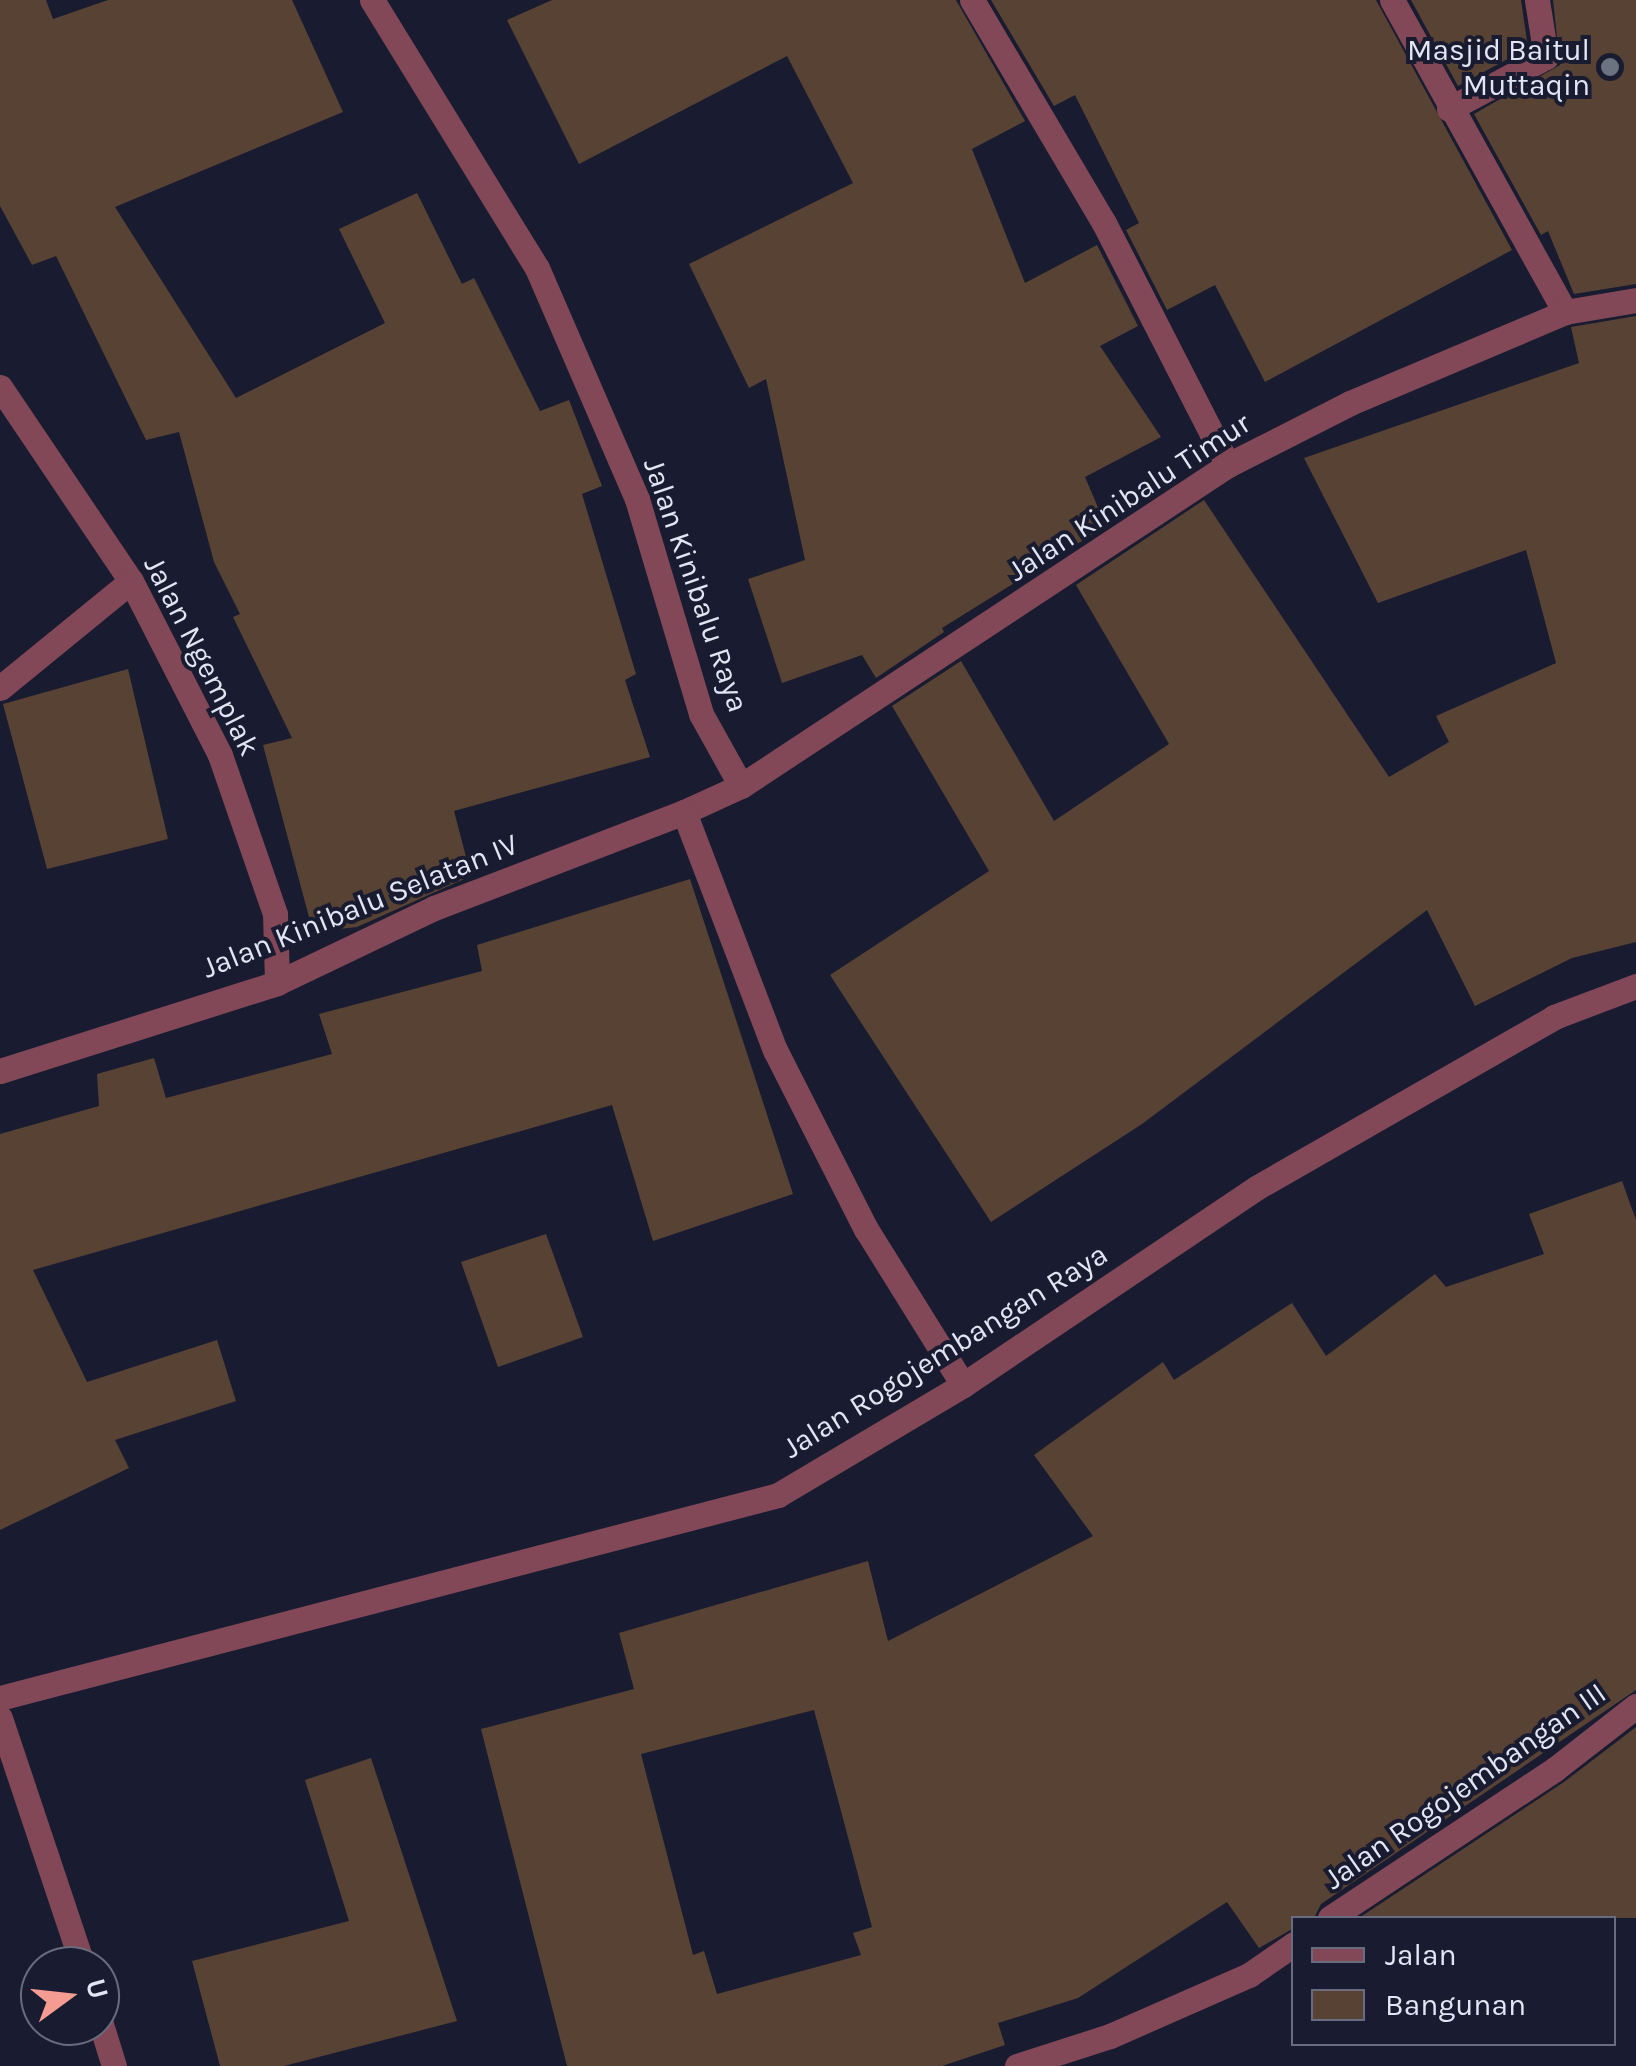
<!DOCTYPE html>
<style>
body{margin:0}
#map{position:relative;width:1636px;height:2066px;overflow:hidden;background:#191c30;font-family:Karla,sans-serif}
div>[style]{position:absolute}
.building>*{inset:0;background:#584234}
.street>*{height:25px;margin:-12.5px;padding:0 12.5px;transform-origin:12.5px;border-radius:12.5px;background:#824857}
.dots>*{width:28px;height:28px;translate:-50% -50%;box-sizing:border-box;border:5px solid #191c30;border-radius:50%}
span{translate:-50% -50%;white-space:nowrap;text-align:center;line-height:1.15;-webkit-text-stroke:8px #191c30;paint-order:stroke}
.poi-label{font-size:30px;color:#e2e5f3}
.right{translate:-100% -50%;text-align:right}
.street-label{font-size:30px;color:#e2e5f3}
.legend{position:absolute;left:1291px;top:1916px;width:325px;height:130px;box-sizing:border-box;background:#191c30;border:2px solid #696c7e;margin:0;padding:12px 18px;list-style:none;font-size:30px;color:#e2e5f3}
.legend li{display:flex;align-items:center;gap:20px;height:50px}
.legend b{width:50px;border:2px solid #696c7e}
.north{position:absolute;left:20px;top:1946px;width:100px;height:100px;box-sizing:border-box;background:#191c30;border:2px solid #696c7e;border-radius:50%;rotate:75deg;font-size:28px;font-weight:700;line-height:40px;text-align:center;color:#e2e5f3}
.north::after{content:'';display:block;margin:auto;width:35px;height:45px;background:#f59c92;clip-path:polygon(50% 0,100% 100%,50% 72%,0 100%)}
</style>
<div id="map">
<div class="building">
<i style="clip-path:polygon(0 0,46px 0,53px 19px,108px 0,292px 0,343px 112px,115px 207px,236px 398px,385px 323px,339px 229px,417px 193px,462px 284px,474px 278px,540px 411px,569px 400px,602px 486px,582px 494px,636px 674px,625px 680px,650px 757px,454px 811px,471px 876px,357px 927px,313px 932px,263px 745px,292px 738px,233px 617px,240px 614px,214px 562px,179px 432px,146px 440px,56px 256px,32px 265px,0 206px)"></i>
<i style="clip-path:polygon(552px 0,956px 0,1025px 121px,972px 149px,1025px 283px,1097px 245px,1138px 326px,1100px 346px,1161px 437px,1085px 477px,1106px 526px,942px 628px,944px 632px,876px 678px,862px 655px,782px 683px,748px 579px,805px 560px,766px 379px,749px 388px,689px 264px,853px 183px,787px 56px,579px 164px,507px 20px)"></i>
<i style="clip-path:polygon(991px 0,1376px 0,1512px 250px,1265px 382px,1215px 285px,1167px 310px,1126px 230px,1139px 223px,1075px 95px,1054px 106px)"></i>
<i style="clip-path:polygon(1411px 0,1521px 0,1528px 48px,1458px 86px)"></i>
<i style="clip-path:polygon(1553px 0,1636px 0,1636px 284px,1574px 294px,1548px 231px,1541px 235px,1474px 114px,1560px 65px)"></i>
<i style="clip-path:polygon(1636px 316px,1636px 942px,1572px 958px,1475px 1006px,1427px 910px,1142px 1124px,991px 1222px,830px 975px,989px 871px,892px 706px,961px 661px,1054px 821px,1169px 744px,1076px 585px,1204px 500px,1389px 777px,1449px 742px,1436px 716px,1556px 663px,1526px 550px,1378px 603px,1304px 458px,1579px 363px,1571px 327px)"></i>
<i style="clip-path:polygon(128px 669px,168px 839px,47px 869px,3px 704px)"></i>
<i style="clip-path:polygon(690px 879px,793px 1194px,653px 1241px,612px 1105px,33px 1270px,87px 1382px,217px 1340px,236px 1401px,115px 1440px,129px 1468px,0 1530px,0 1134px,99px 1106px,97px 1074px,154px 1058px,166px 1098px,332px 1054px,319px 1014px,482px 971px,477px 945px)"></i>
<i style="clip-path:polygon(evenodd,1622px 1181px,1636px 1220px,1636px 1690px,1321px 1904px,1314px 1918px,1294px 1918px,1294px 1928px,1259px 1948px,1227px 1902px,1078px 1998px,998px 2023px,1005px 2045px,942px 2066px,567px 2066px,481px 1729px,634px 1689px,619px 1633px,868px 1561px,888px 1641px,1093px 1536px,1034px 1455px,1163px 1362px,1174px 1380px,1292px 1303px,1326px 1356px,1435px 1274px,1446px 1287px,1544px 1254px,1529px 1214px,1622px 1181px,814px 1710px,872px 1927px,853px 1933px,861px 1955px,717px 1994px,704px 1951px,693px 1955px,641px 1754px,814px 1710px)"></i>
<i style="clip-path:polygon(546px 1234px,583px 1337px,498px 1367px,461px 1262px)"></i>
<i style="clip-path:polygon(1636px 1727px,1636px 1918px,1359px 1918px,1564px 1782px)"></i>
<i style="clip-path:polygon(371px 1758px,457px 2021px,284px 2066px,220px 2066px,192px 1961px,349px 1921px,305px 1780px)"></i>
</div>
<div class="street">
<i style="left:372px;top:0;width:315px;rotate:58.4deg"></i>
<i style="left:537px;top:268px;width:252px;rotate:66.6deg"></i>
<i style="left:637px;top:499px;width:224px;rotate:73.4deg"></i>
<i style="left:701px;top:714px;width:82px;rotate:60.9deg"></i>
<i style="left:741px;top:786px;width:63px;rotate:155.5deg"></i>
<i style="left:684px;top:812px;width:255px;rotate:69.1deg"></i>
<i style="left:775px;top:1050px;width:201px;rotate:63.1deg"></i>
<i style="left:866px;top:1229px;width:184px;rotate:58.1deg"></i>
<i style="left:972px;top:0;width:259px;rotate:59.4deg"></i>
<i style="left:1104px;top:223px;width:272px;rotate:62.9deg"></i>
<i style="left:1392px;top:0;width:357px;rotate:61deg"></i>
<i style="left:1449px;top:109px;width:110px;rotate:-28.2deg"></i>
<i style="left:1546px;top:57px;width:58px;rotate:-99deg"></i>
<i style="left:0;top:387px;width:234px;rotate:56deg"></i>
<i style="left:131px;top:581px;width:195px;rotate:62.9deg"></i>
<i style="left:220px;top:755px;width:168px;rotate:70.9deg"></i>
<i style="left:275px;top:914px;width:69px;rotate:88.3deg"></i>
<i style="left:0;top:688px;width:169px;rotate:-39.2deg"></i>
<i style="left:741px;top:786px;width:583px;rotate:-33.39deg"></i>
<i style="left:1228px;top:465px;width:137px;rotate:-26.9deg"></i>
<i style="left:1350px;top:403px;width:233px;rotate:-22.9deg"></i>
<i style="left:1565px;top:312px;width:72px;rotate:-9.6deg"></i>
<i style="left:0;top:1071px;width:291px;rotate:-17.6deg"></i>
<i style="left:277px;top:983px;width:174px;rotate:-25.5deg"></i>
<i style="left:434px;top:908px;width:268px;rotate:-21deg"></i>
<i style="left:0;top:1698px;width:804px;rotate:-14.62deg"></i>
<i style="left:778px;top:1495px;width:215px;rotate:-30.7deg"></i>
<i style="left:963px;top:1385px;width:353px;rotate:-33.9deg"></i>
<i style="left:1256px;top:1188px;width:344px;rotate:-29.8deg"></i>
<i style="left:1554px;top:1017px;width:88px;rotate:-20.7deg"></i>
<i style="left:0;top:1718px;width:262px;rotate:71.5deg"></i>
<i style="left:1330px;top:1918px;width:270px;rotate:-33.5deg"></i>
<i style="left:1555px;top:1769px;width:103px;rotate:-37.9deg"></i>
<i style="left:100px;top:2021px;width:47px;rotate:72.7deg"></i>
<i style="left:1017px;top:2066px;width:98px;rotate:-17.9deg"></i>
<i style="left:1110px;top:2036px;width:152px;rotate:-23.7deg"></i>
<i style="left:1249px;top:1975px;width:55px;rotate:-34.6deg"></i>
</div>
<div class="dots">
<i style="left:1610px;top:67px;background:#6b7280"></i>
</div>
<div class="poi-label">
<span class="right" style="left:1590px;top:67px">Masjid Baitul<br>Muttaqin</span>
</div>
<div class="street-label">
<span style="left:1129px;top:497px;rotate:-33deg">Jalan Kinibalu Timur</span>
<span style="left:696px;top:585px;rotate:71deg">Jalan Kinibalu Raya</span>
<span style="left:202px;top:656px;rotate:63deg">Jalan Ngemplak</span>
<span style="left:360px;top:906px;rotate:-22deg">Jalan Kinibalu Selatan IV</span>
<span style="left:945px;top:1351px;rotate:-32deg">Jalan Rogojembangan Raya</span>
<span style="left:1465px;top:1786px;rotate:-35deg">Jalan Rogojembangan III</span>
</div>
<ul class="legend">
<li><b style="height:12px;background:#824857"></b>Jalan</li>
<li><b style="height:28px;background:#584234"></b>Bangunan</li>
</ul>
<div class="north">U</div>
</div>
